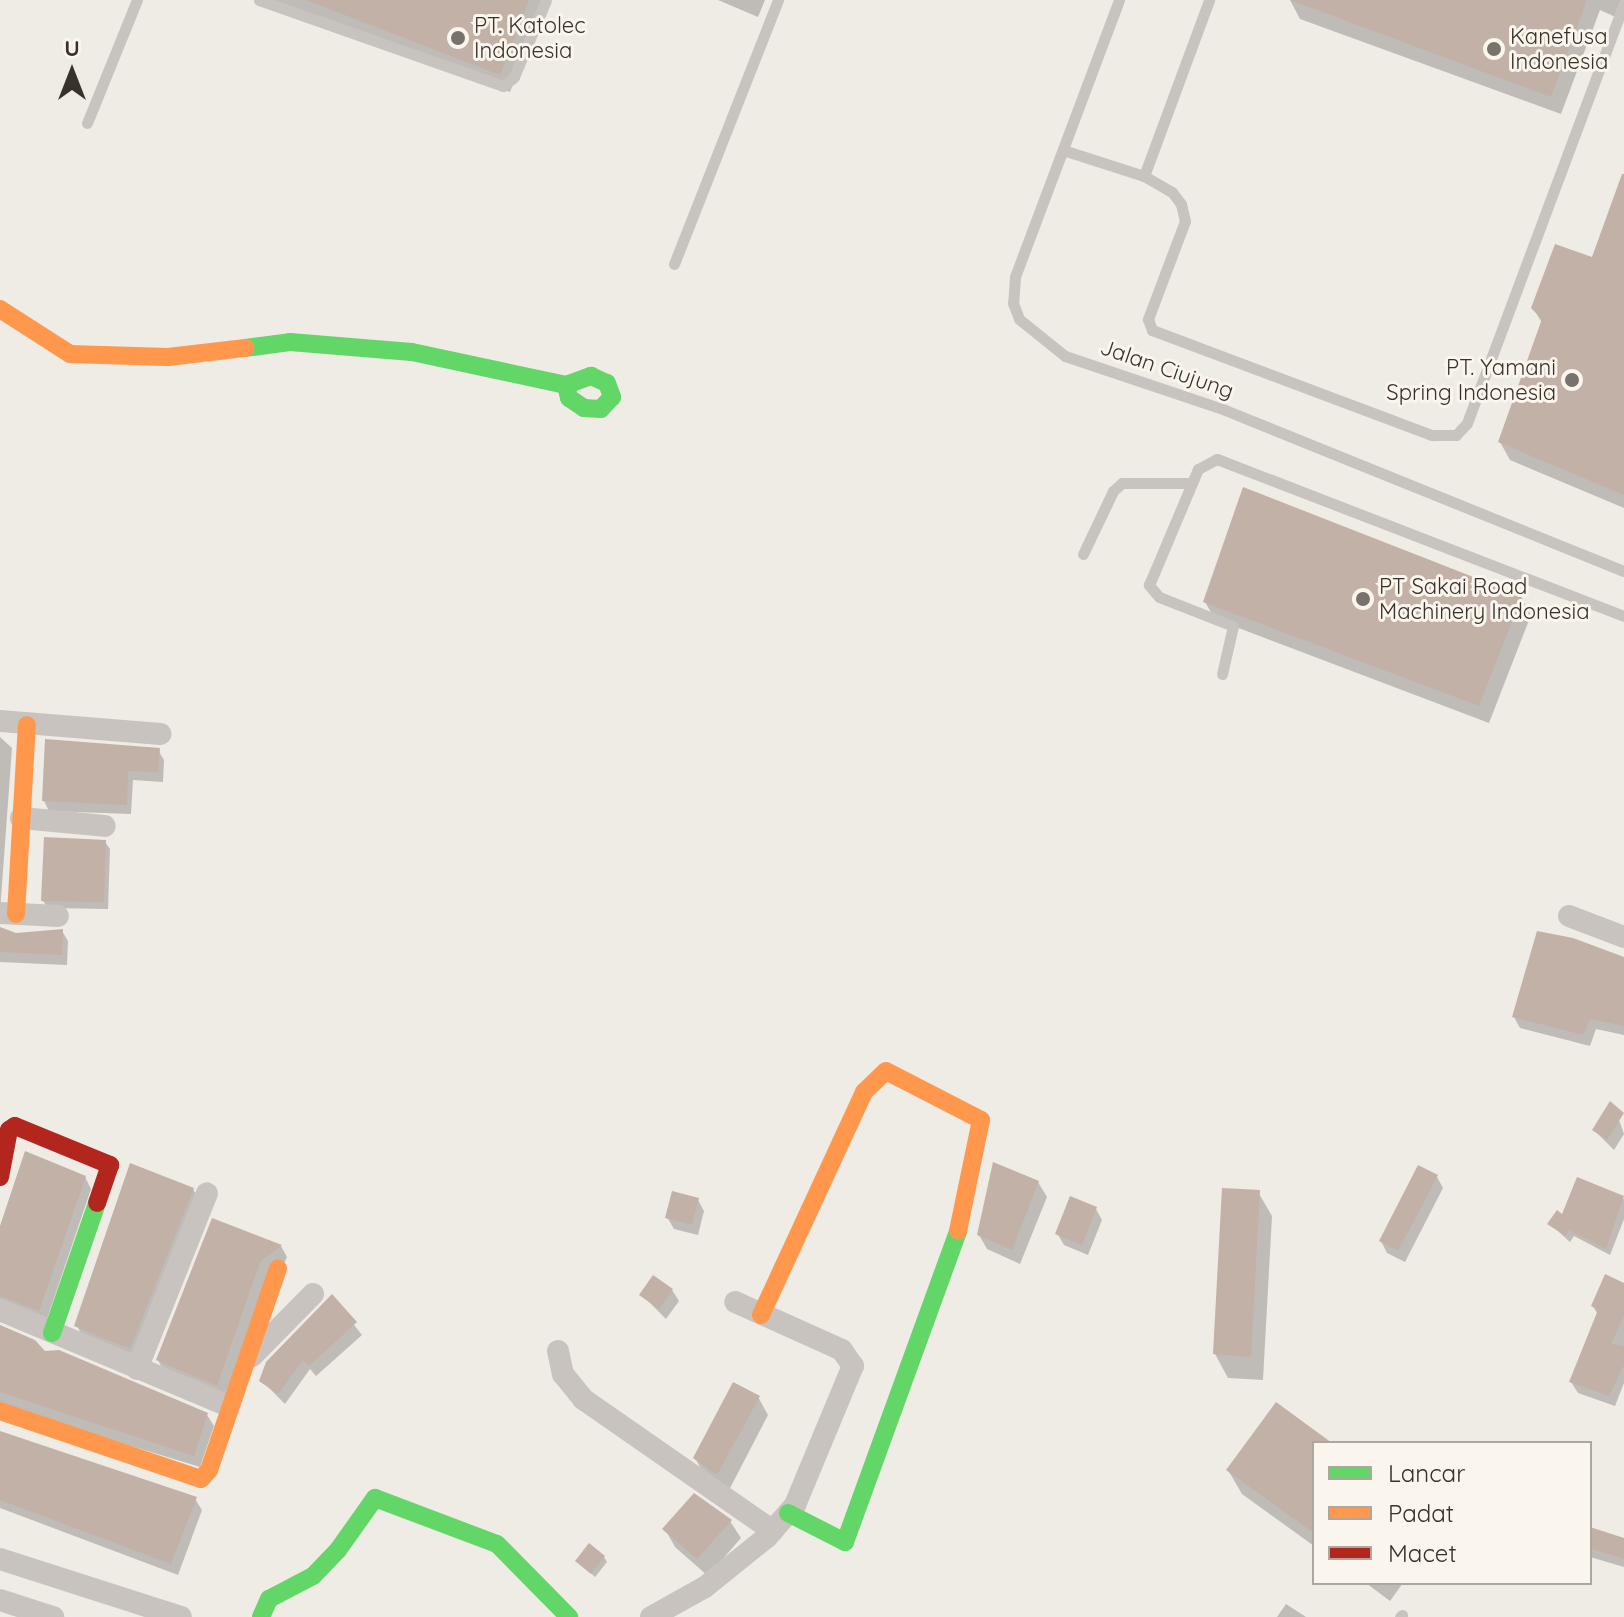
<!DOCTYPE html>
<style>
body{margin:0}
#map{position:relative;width:1624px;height:1617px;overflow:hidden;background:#efebe5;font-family:Quicksand,sans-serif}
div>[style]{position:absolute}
.shadow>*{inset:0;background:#0003}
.building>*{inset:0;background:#c2b1a7}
.lane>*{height:11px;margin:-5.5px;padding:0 5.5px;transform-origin:5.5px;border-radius:5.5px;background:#c8c3be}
.street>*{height:22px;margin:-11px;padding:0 11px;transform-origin:11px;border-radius:11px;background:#c8c3be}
.fast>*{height:18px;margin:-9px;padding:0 9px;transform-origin:9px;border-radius:9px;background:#63d668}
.slow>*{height:18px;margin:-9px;padding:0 9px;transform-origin:9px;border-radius:9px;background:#ff974d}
.jam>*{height:18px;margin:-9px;padding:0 9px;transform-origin:9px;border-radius:9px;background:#b3261e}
.dots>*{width:22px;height:22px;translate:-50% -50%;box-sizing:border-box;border:4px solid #faf5ed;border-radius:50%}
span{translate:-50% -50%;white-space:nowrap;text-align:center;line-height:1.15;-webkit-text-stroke:6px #faf5ed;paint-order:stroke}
.poi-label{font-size:22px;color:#39312b}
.left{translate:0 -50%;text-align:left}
.right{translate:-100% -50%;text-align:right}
.street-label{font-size:22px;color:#39312b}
.legend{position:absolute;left:1312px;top:1441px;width:280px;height:144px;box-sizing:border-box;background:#faf5ed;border:2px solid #ada79f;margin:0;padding:10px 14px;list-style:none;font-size:24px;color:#39312b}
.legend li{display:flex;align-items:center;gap:16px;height:40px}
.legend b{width:40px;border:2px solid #ada79f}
.north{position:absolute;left:32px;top:32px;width:80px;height:80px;-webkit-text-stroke:6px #faf5ed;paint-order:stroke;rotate:0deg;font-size:22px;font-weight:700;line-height:32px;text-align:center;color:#39312b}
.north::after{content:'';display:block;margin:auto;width:28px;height:36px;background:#39312b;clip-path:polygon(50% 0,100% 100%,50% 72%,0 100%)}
</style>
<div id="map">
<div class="shadow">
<i style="clip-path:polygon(268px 0,545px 0,510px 92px)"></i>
<i style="clip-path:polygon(718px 0,765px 0,758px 17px)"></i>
<i style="clip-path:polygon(1290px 0,1624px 0,1622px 20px,1600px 10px,1561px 114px,1300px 19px)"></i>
<i style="clip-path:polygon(1624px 174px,1624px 508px,1510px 460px,1500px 442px,1542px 323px,1533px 308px,1593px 260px)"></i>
<i style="clip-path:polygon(1521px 597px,1531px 615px,1489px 723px,1215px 619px,1205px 602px)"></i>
<i style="clip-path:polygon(0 737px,12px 748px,0 912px)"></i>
<i style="clip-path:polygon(158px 750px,164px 760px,163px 782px,133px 780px,131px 814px,49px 811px,44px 801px)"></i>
<i style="clip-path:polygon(105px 842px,110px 849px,108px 909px,48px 908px,43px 901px)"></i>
<i style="clip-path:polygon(0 928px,14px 935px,62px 931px,68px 941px,67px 965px,0 962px)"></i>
<i style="clip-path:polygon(1624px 973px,1624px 1035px,1596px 1029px,1590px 1046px,1520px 1028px,1514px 1017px)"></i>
<i style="clip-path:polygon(1619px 1120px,1624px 1134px,1614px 1150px,1594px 1130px)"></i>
<i style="clip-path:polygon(85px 1177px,91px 1189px,46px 1322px,0 1311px,0 1226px)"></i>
<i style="clip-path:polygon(1437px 1177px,1443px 1188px,1405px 1262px,1387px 1253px,1381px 1241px)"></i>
<i style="clip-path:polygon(1578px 1180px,1624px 1199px,1624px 1219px,1610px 1255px,1574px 1236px,1570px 1242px,1550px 1224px,1563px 1217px)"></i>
<i style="clip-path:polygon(1038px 1182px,1047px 1197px,1020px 1264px,987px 1249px,979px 1235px)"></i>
<i style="clip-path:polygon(193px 1189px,199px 1200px,136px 1359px,83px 1337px,77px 1326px)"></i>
<i style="clip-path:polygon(1258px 1192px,1272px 1216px,1263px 1380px,1228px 1378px,1215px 1354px)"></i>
<i style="clip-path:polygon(698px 1200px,704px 1211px,698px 1235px,674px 1229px,667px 1217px)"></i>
<i style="clip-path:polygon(1096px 1209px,1102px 1220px,1088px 1255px,1064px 1245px,1057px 1233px)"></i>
<i style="clip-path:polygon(213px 1220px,281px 1246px,287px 1257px,224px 1397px,164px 1372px,158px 1360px)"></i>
<i style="clip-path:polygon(1624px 1285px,1624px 1383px,1615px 1406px,1578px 1393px,1571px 1382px,1598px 1315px,1593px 1306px)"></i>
<i style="clip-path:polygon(672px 1290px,679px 1301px,666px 1319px,642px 1295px)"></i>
<i style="clip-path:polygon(332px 1297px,362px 1335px,316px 1376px,310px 1369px,285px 1404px,262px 1381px)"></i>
<i style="clip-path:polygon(0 1325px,44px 1353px,207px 1415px,214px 1426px,200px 1467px,0 1406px)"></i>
<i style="clip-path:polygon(758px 1397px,768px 1415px,728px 1492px,705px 1476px,695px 1458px)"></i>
<i style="clip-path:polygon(1276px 1405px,1329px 1443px,1314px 1443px,1314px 1546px,1242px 1494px,1228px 1470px)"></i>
<i style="clip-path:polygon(0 1433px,195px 1499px,202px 1510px,178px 1575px,0 1508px)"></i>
<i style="clip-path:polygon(730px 1521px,741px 1538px,708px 1576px,675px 1547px,665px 1529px)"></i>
<i style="clip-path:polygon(1590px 1529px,1624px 1540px,1624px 1567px,1590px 1557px)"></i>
<i style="clip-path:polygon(604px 1557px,607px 1562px,595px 1577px,578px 1561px)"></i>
<i style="clip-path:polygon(1366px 1583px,1403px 1583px,1390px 1601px)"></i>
<i style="clip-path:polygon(1286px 1604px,1306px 1617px,1277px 1617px)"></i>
</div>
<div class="building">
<i style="clip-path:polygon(306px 0,529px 0,500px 75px)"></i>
<i style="clip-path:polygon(1290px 0,1587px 0,1551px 97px)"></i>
<i style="clip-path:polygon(1622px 174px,1624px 174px,1624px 495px,1498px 442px,1542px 319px,1531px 308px,1555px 244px,1592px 257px)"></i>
<i style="clip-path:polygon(1243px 487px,1522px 596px,1479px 706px,1203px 602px)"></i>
<i style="clip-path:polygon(45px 739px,160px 748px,158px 772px,128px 771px,127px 805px,42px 801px)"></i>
<i style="clip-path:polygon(44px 837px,106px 840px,104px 902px,41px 901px)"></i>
<i style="clip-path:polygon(0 927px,16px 933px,63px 929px,62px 955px,0 952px)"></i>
<i style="clip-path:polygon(1537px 931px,1573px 938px,1624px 957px,1624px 1026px,1590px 1019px,1583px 1035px,1512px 1017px)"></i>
<i style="clip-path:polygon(1610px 1101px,1624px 1113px,1607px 1140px,1592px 1130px)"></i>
<i style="clip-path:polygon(25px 1151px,86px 1176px,39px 1311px,0 1296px,0 1226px)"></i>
<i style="clip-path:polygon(993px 1162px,1039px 1181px,1012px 1250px,977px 1235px)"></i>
<i style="clip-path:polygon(130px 1163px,194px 1188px,130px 1349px,74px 1326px)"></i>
<i style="clip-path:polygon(1418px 1165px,1438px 1175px,1398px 1251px,1379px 1241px)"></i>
<i style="clip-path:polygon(1577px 1177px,1624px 1196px,1606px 1249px,1569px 1230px,1566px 1236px,1547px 1224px,1557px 1210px,1562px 1214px)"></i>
<i style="clip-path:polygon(1222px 1188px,1260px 1190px,1251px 1357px,1213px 1354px)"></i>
<i style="clip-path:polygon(672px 1191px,699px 1198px,692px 1225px,665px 1218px)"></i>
<i style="clip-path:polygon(1070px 1196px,1097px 1207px,1082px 1245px,1055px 1234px)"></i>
<i style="clip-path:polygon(212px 1218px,282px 1245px,260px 1262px,217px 1386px,156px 1360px)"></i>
<i style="clip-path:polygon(1605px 1274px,1624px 1283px,1624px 1316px,1611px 1344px,1624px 1346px,1624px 1365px,1609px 1396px,1569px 1382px,1598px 1310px,1591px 1306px)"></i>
<i style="clip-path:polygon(653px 1275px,673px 1289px,659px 1309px,639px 1295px)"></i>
<i style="clip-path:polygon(332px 1294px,357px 1322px,309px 1366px,303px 1360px,278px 1394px,259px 1381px,266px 1362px)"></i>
<i style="clip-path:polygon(0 1325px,35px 1340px,45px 1351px,59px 1350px,208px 1413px,194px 1456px,0 1392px)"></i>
<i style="clip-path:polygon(733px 1382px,760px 1396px,717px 1475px,693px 1458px)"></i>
<i style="clip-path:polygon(1276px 1402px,1332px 1443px,1314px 1443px,1314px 1533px,1226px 1470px)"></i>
<i style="clip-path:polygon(0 1431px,197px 1497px,171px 1564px,0 1500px)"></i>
<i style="clip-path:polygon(694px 1493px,732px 1520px,697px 1559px,662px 1529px)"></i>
<i style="clip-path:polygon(1590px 1527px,1624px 1538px,1624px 1559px,1590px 1548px)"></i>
<i style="clip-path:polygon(589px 1543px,605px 1556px,591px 1574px,575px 1561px)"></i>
</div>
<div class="lane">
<i style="left:259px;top:0;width:259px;rotate:19.4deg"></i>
<i style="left:503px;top:86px;width:14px;rotate:-39deg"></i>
<i style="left:514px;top:77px;width:83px;rotate:-67.4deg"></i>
<i style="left:1119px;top:0;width:296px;rotate:110.6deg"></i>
<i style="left:1015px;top:277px;width:26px;rotate:94deg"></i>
<i style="left:1013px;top:303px;width:17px;rotate:69deg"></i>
<i style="left:1019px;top:319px;width:59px;rotate:38.8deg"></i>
<i style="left:1065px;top:356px;width:169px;rotate:18.6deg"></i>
<i style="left:1225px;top:410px;width:430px;rotate:22deg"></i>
<i style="left:87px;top:123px;width:133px;rotate:-67.9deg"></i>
<i style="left:1063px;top:150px;width:85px;rotate:17.8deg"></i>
<i style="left:1144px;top:176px;width:32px;rotate:30deg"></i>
<i style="left:1172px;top:192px;width:15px;rotate:53deg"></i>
<i style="left:1181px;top:204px;width:17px;rotate:77deg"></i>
<i style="left:1185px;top:221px;width:105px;rotate:110.7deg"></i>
<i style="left:1148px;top:319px;width:12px;rotate:70deg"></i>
<i style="left:1152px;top:330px;width:299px;rotate:20.6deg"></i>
<i style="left:1432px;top:435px;width:24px"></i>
<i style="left:1456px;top:435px;width:16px;rotate:-47deg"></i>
<i style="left:1467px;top:423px;width:447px;rotate:-69.5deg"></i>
<i style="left:1144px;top:176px;width:188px;rotate:-69.7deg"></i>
<i style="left:674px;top:264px;width:284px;rotate:-68.5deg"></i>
<i style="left:1083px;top:554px;width:70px;rotate:-64.5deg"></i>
<i style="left:1113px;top:491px;width:12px;rotate:-42deg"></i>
<i style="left:1122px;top:483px;width:69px"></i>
<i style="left:1222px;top:674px;width:49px;rotate:-77.1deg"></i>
<i style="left:1233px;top:626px;width:79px;rotate:-158.6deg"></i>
<i style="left:1159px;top:597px;width:16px;rotate:-130deg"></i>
<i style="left:1149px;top:585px;width:126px;rotate:-67.1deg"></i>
<i style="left:1198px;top:469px;width:21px;rotate:-28deg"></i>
<i style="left:1217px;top:459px;width:436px;rotate:21.1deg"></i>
<i style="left:1400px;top:1617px;width:3px;rotate:-45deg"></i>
</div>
<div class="street">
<i style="left:0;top:721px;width:161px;rotate:4.6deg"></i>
<i style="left:21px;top:818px;width:84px;rotate:5.4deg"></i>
<i style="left:0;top:913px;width:58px;rotate:3deg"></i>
<i style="left:1569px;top:916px;width:59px;rotate:20.9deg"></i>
<i style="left:0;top:1310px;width:247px;rotate:22.8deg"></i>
<i style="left:558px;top:1351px;width:24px;rotate:78deg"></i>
<i style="left:563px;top:1374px;width:32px;rotate:51deg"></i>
<i style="left:583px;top:1399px;width:231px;rotate:34.8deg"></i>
<i style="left:252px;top:1356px;width:87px;rotate:-45.5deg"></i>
<i style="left:137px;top:1369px;width:189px;rotate:-68.3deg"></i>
<i style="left:0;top:1559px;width:190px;rotate:17.8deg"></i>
<i style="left:0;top:1600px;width:56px;rotate:17.8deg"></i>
<i style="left:651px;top:1617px;width:62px;rotate:-29.1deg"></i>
<i style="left:705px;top:1587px;width:80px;rotate:-38.9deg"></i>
<i style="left:767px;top:1537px;width:43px;rotate:-48.8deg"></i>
<i style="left:795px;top:1505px;width:151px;rotate:-67.4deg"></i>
<i style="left:853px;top:1366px;width:19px;rotate:-125deg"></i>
<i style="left:842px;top:1350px;width:117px;rotate:-155.8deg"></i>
</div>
<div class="fast">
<i style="left:245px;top:348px;width:45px;rotate:-7.6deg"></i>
<i style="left:290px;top:342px;width:122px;rotate:4.7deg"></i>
<i style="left:412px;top:352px;width:157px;rotate:12.1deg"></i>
<i style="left:566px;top:385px;width:27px;rotate:-20deg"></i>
<i style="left:591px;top:376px;width:17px;rotate:24deg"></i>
<i style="left:607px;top:383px;width:15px;rotate:70deg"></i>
<i style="left:612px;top:397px;width:16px;rotate:133deg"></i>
<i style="left:601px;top:409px;width:17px;rotate:-177deg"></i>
<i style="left:584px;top:408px;width:18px;rotate:-146deg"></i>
<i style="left:569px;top:398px;width:13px;rotate:-103deg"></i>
<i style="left:52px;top:1333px;width:138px;rotate:-70.9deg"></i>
<i style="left:788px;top:1513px;width:64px;rotate:27deg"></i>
<i style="left:845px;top:1542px;width:331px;rotate:-70deg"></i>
<i style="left:261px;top:1617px;width:20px;rotate:-66deg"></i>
<i style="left:269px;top:1599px;width:50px;rotate:-27.6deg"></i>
<i style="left:313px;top:1576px;width:36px;rotate:-46deg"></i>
<i style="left:338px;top:1550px;width:64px;rotate:-54.6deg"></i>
<i style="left:375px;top:1498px;width:130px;rotate:20.7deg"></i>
<i style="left:497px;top:1544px;width:103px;rotate:45.4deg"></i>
</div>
<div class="slow">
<i style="left:0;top:309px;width:83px;rotate:32.7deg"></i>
<i style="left:70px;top:354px;width:98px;rotate:1.8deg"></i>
<i style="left:168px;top:357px;width:78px;rotate:-6.7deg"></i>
<i style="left:16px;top:914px;width:189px;rotate:-86.7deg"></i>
<i style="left:761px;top:1315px;width:246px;rotate:-65.2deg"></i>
<i style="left:864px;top:1092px;width:30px;rotate:-44deg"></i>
<i style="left:886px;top:1071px;width:107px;rotate:27.3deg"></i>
<i style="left:981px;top:1120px;width:113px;rotate:101.7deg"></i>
<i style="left:0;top:1411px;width:212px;rotate:18.7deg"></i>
<i style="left:201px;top:1479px;width:12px;rotate:-48deg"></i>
<i style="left:209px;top:1470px;width:213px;rotate:-71.1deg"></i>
</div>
<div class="jam">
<i style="left:0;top:1177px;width:48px;rotate:-79.2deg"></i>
<i style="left:9px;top:1130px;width:7px;rotate:-34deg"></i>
<i style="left:15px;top:1126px;width:103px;rotate:22.3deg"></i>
<i style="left:110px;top:1165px;width:40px;rotate:108.9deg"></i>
</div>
<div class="dots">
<i style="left:458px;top:38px;background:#79726c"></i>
<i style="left:1494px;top:49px;background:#79726c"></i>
<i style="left:1572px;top:380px;background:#79726c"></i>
<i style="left:1363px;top:599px;background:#79726c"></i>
</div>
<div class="poi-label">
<span class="left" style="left:474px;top:38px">PT. Katolec<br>Indonesia</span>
<span class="left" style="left:1510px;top:49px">Kanefusa<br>Indonesia</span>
<span class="right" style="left:1556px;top:380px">PT. Yamani<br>Spring Indonesia</span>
<span class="left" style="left:1379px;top:599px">PT Sakai Road<br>Machinery Indonesia</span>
</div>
<div class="street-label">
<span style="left:1167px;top:369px;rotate:19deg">Jalan Ciujung</span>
</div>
<ul class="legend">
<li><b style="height:10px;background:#63d668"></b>Lancar</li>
<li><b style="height:10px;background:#ff974d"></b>Padat</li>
<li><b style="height:10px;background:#b3261e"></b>Macet</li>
</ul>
<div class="north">U</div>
</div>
